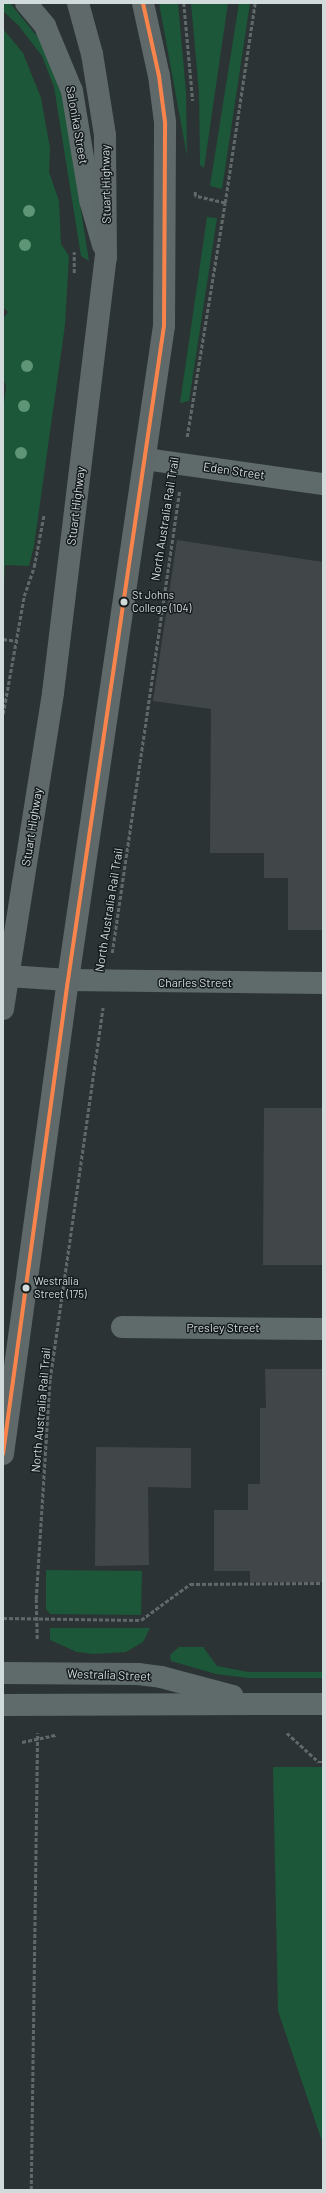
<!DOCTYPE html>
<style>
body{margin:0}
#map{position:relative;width:326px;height:2193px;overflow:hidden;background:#2c3334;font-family:Barlow,sans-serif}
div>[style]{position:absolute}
.green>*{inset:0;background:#1b5738}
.building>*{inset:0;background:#414749}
.path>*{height:2.5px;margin-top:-1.25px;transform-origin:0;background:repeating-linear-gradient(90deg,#606968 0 4px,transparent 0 6px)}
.street>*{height:22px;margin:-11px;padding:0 11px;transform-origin:11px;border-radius:11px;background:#5f6a6a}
.highway>*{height:22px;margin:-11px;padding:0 11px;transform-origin:11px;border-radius:11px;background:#5f6969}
.bus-1>*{height:4px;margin:-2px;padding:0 2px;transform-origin:2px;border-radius:2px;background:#f8844c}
.trees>*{width:12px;height:12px;margin:-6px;border-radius:50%;background:#5d9576}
.dots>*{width:11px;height:11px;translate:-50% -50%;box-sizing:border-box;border:2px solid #161c1d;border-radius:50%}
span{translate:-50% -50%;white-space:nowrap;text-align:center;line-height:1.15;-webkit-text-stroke:3px #161c1d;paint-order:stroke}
.bus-label{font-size:11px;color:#d2dbdc}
.left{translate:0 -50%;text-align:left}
.street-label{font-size:12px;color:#d2dbdc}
.frame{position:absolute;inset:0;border:4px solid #d2dbdc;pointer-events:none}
</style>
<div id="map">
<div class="green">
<i style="clip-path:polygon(4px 3px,10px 3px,45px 46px,62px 91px,89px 261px,81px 256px,54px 87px,42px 56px,19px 26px,3px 11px)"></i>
<i style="clip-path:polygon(159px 3px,178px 3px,186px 92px,187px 156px)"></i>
<i style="clip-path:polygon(191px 3px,228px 3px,204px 168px,200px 165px,199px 93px)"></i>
<i style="clip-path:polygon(239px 3px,250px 3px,222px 189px,210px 186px)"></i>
<i style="clip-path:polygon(3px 29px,23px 53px,41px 98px,50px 148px,49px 172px,59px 201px,61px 244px,69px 256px,65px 325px,34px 546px,29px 566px,5px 565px,3px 602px,3px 412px,6px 386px,3px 379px,3px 319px,8px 312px,3px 307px)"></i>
<i style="clip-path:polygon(207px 217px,217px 218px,189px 401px,180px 403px)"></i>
<i style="clip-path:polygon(46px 1570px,142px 1571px,141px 1615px,50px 1614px,46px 1609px)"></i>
<i style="clip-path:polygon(50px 1628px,150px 1628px,143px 1642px,126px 1652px,93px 1654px,77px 1652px,50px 1640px)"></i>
<i style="clip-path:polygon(179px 1647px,203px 1647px,217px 1666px,248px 1672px,323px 1672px,323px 1678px,248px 1678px,216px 1674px,171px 1661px,170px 1655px)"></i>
<i style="clip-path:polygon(273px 1767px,323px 1767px,323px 2144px,278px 2011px)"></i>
</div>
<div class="building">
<i style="clip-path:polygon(177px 540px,323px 562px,323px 930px,288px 930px,288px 878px,264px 878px,264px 853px,210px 853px,211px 709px,153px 701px)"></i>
<i style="clip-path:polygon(264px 1108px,323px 1108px,323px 1265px,263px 1265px)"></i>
<i style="clip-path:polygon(265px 1369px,323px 1369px,323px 1582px,250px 1582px,250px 1571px,214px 1571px,214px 1510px,248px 1510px,248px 1484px,260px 1484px,260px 1408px,266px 1408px)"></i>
<i style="clip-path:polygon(96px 1447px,191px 1448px,191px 1488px,148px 1487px,149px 1565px,95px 1566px)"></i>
</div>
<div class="path">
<i style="left:184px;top:3px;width:98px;rotate:84.8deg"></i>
<i style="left:225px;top:203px;width:202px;rotate:-81.5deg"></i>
<i style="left:74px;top:273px;width:21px;rotate:-90deg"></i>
<i style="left:187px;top:437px;width:237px;rotate:-80.8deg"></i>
<i style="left:225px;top:203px;width:31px;rotate:-167deg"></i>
<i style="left:195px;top:196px;width:6px;rotate:-90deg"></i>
<i style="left:3px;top:639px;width:15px;rotate:8deg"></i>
<i style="left:3px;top:714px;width:120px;rotate:-79.9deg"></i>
<i style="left:24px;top:596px;width:31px;rotate:-71deg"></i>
<i style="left:34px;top:567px;width:54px;rotate:-79.3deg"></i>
<i style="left:112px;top:953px;width:467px;rotate:-81.7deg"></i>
<i style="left:3px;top:1618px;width:138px;rotate:0.8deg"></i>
<i style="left:141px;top:1620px;width:61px;rotate:-36.3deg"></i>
<i style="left:190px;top:1584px;width:133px;rotate:-0.4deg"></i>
<i style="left:37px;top:1639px;width:40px;rotate:-91.4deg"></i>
<i style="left:36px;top:1599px;width:220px;rotate:-86.4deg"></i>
<i style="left:50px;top:1379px;width:375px;rotate:-81.9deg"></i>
<i style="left:287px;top:1733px;width:43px;rotate:42.2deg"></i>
<i style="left:319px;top:1762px;width:4px"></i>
<i style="left:22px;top:1742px;width:35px;rotate:-12deg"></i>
<i style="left:31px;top:2190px;width:457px;rotate:-89.2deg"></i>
</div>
<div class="street">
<i style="left:26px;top:3px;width:30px;rotate:50deg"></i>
<i style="left:45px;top:26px;width:70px;rotate:67.4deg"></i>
<i style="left:72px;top:91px;width:110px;rotate:80.6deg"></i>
<i style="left:90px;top:200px;width:47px;rotate:73.9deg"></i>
<i style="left:145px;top:459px;width:180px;rotate:8deg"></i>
<i style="left:68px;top:980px;width:255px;rotate:0.7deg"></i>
<i style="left:122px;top:1327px;width:201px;rotate:0.6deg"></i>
<i style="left:3px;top:1673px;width:135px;rotate:0.4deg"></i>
<i style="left:138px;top:1674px;width:23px;rotate:7deg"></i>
<i style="left:161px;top:1677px;width:74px;rotate:14.8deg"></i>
<i style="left:3px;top:1705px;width:320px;rotate:-0.2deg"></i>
</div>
<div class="highway">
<i style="left:8px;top:976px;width:60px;rotate:3.8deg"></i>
<i style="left:3px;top:1009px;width:320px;rotate:-81deg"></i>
<i style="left:53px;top:693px;width:438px;rotate:-83.1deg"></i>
<i style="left:106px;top:258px;width:123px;rotate:-90.5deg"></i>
<i style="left:105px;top:135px;width:82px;rotate:-99.1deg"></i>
<i style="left:92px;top:54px;width:53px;rotate:-105.4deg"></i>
<i style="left:3px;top:1454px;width:478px;rotate:-82.2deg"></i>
<i style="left:68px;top:980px;width:661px;rotate:-81.65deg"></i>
<i style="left:164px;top:326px;width:204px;rotate:-89.7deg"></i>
<i style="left:165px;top:122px;width:46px;rotate:-97.4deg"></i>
<i style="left:159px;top:76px;width:75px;rotate:-102.4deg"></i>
</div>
<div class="bus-1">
<i style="left:3px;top:1454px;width:478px;rotate:-82.2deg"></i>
<i style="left:68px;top:980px;width:661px;rotate:-81.65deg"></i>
<i style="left:164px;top:326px;width:204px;rotate:-89.7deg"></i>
<i style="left:165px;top:122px;width:46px;rotate:-97.4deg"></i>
<i style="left:159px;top:76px;width:75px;rotate:-102.4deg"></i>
</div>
<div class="trees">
<i style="left:29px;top:211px"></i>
<i style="left:25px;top:245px"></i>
<i style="left:27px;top:366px"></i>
<i style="left:24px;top:406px"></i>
<i style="left:21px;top:453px"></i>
</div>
<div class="dots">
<i style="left:124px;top:602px;background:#d2dbdc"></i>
<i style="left:26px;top:1288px;background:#d2dbdc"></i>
</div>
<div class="bus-label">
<span class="left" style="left:132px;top:602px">St Johns<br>College (104)</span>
<span class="left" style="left:34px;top:1288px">Westralia<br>Street (175)</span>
</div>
<div class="street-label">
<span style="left:77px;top:125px;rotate:80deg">Salonika Street</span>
<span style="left:106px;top:184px;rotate:-91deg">Stuart Highway</span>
<span style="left:234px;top:471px;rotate:8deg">Eden Street</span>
<span style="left:76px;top:506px;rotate:-83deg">Stuart Highway</span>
<span style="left:165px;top:519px;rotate:-81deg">North Australia Rail Trail</span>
<span style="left:32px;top:827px;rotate:-81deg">Stuart Highway</span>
<span style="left:109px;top:910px;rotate:-81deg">North Australia Rail Trail</span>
<span style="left:195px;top:983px">Charles Street</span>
<span style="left:223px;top:1328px">Presley Street</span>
<span style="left:41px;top:1410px;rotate:-85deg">North Australia Rail Trail</span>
<span style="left:109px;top:1675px;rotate:2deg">Westralia Street</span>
</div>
<div class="frame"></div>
</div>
